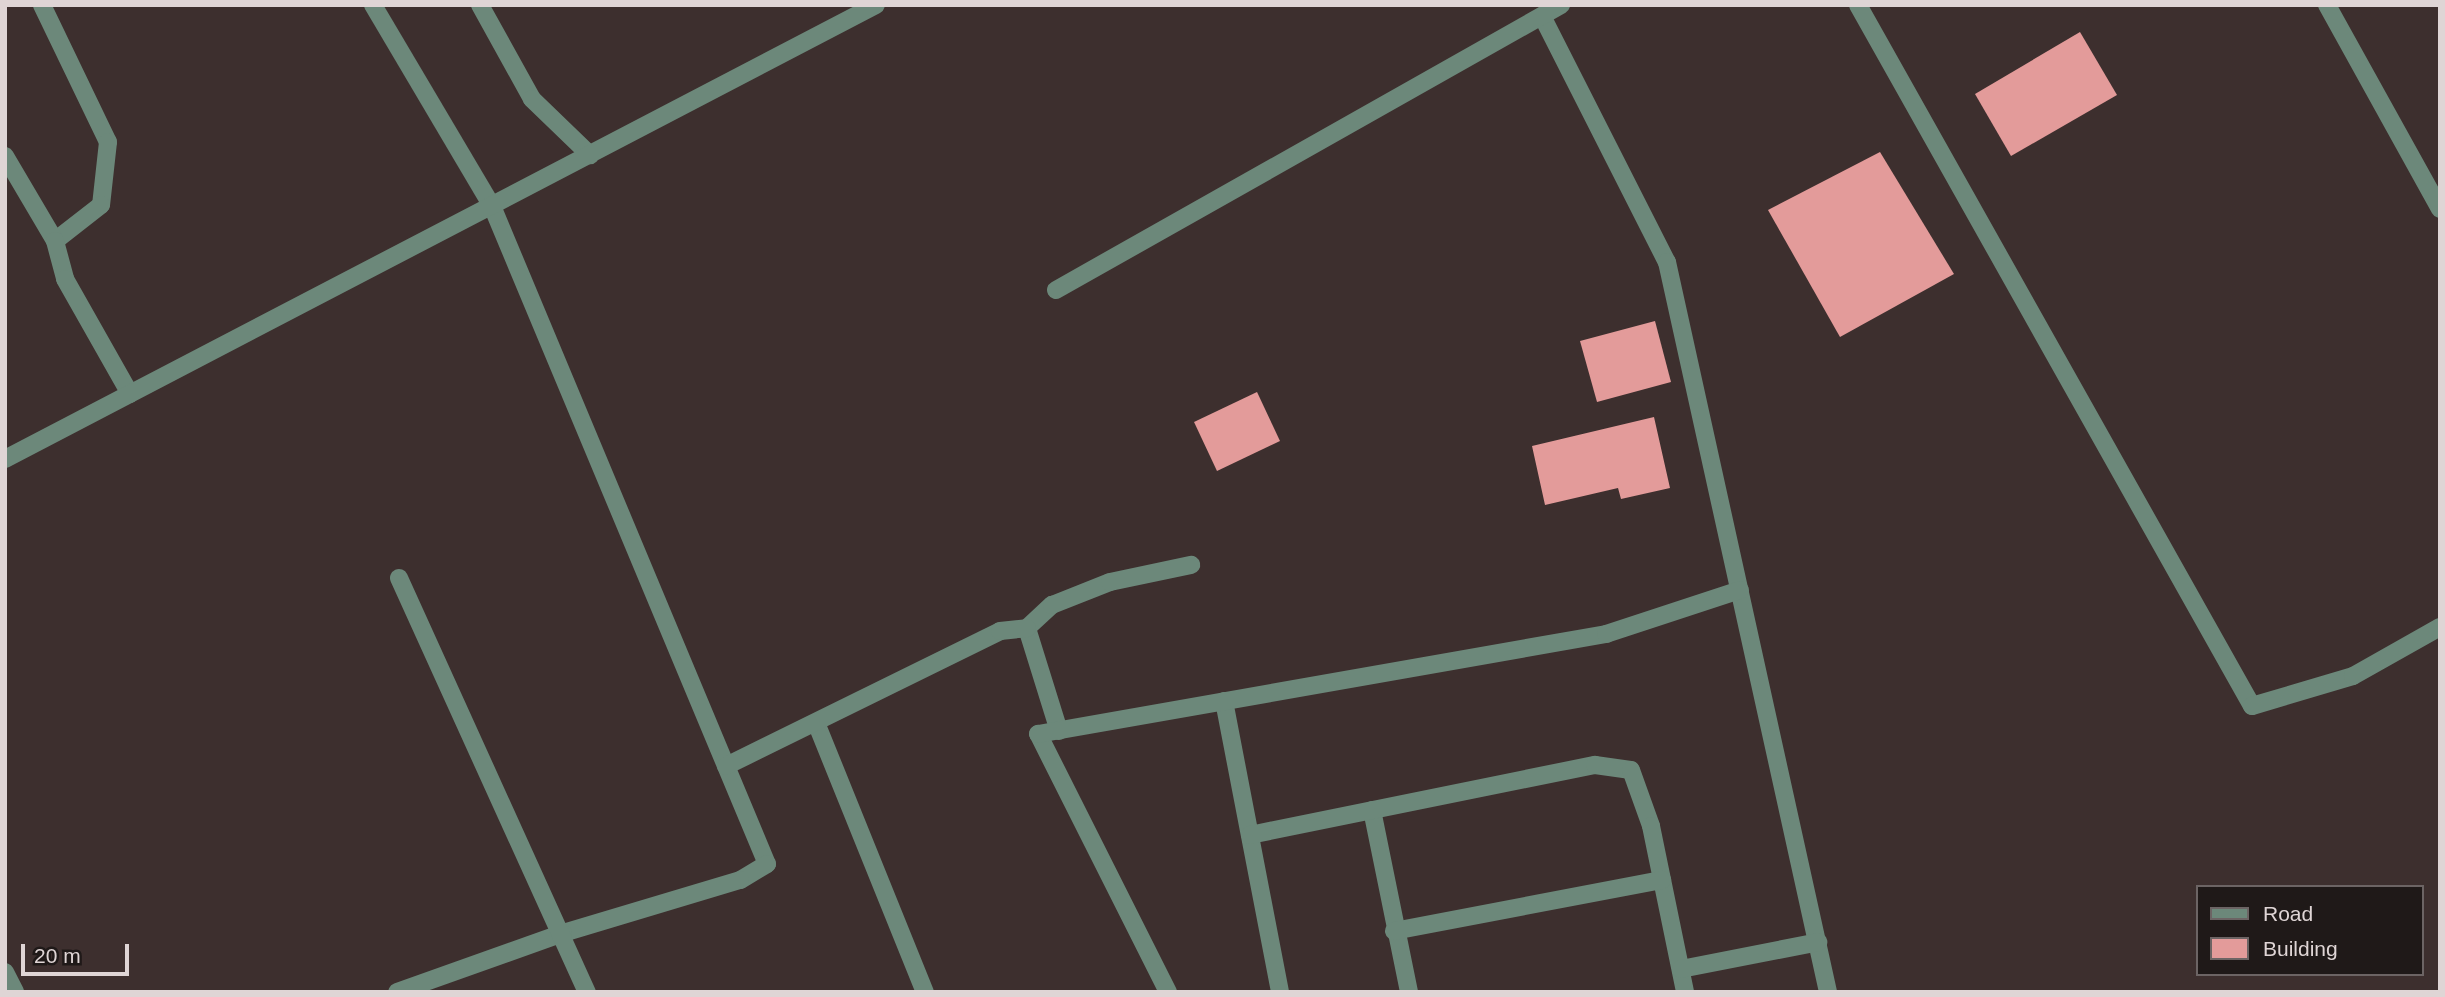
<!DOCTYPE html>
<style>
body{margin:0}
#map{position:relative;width:2445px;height:997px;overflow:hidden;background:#3d2f2e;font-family:Arial,sans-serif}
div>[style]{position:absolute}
.building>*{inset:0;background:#e39b9a}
.minor>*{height:18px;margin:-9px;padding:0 9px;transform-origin:9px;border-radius:9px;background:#6c887a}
span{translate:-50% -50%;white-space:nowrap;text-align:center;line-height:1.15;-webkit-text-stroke:7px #1f1918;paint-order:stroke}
.frame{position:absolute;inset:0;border:7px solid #dfd5d5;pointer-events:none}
.legend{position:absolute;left:2196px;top:885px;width:228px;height:91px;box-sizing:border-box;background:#1f1918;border:2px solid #6c6464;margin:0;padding:9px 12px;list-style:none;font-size:21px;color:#dfd5d5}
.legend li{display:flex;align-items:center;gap:14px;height:35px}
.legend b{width:35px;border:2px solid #6c6464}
.scale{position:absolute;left:21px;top:944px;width:108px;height:32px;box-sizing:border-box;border:4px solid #dfd5d5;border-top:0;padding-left:9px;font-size:21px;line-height:24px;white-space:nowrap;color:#dfd5d5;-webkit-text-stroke:5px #1f1918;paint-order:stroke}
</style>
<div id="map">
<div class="building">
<i style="clip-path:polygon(2080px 32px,2117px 95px,2011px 156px,1975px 94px)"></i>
<i style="clip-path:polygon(1880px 152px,1954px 274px,1840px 337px,1768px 210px)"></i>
<i style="clip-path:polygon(1655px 321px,1671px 382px,1597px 402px,1580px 341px)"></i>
<i style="clip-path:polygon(1257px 392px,1280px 441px,1217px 471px,1194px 422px)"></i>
<i style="clip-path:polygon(1654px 417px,1670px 488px,1621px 499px,1618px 488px,1545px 505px,1532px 446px)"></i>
</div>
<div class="minor">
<i style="left:42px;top:5px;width:152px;rotate:64.3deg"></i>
<i style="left:108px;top:142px;width:63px;rotate:96.3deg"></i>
<i style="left:101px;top:205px;width:58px;rotate:142deg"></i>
<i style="left:373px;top:5px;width:234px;rotate:59.4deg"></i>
<i style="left:492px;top:206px;width:713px;rotate:67.32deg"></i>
<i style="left:767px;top:864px;width:31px;rotate:149deg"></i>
<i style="left:740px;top:880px;width:185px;rotate:163.3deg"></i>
<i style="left:563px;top:933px;width:176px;rotate:160.4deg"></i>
<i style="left:480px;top:5px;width:107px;rotate:61deg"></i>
<i style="left:532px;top:99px;width:81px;rotate:44deg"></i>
<i style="left:1858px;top:5px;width:804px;rotate:60.66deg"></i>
<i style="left:2252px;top:706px;width:105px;rotate:-16.5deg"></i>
<i style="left:2353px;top:676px;width:100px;rotate:-29.4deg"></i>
<i style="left:2327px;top:5px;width:233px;rotate:61deg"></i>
<i style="left:1542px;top:16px;width:276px;rotate:63.1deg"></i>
<i style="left:1667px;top:262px;width:748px;rotate:77.56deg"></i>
<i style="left:5px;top:156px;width:99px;rotate:59.5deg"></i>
<i style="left:55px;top:241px;width:39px;rotate:75deg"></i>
<i style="left:65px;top:279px;width:132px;rotate:60.5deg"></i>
<i style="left:1056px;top:290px;width:580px;rotate:-29.44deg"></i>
<i style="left:5px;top:459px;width:982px;rotate:-27.53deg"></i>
<i style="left:399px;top:578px;width:455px;rotate:65.6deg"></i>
<i style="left:1224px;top:701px;width:296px;rotate:79.1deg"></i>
<i style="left:817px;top:725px;width:288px;rotate:68deg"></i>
<i style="left:1059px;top:731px;width:108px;rotate:-107.3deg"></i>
<i style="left:1027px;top:628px;width:34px;rotate:-43deg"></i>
<i style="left:1052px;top:605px;width:62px;rotate:-21.6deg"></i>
<i style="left:1110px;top:582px;width:83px;rotate:-11.9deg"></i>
<i style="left:726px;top:766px;width:305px;rotate:-26.2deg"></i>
<i style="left:1000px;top:631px;width:27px;rotate:-6deg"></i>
<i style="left:1372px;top:810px;width:186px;rotate:78.5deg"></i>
<i style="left:1250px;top:835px;width:352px;rotate:-11.5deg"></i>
<i style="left:1595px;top:765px;width:36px;rotate:8deg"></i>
<i style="left:1631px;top:770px;width:59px;rotate:70.3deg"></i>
<i style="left:1651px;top:826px;width:169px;rotate:78.4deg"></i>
<i style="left:1394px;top:931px;width:273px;rotate:-10.8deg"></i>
<i style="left:1681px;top:969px;width:140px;rotate:-11.1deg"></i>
<i style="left:5px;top:972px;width:22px;rotate:63deg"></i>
<i style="left:1168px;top:992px;width:289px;rotate:-116.7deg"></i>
<i style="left:1038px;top:734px;width:577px;rotate:-9.98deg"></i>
<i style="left:1606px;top:634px;width:141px;rotate:-18.2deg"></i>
</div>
<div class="frame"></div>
<ul class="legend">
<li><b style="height:9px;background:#6c887a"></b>Road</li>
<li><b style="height:19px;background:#e39b9a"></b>Building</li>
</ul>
<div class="scale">20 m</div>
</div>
